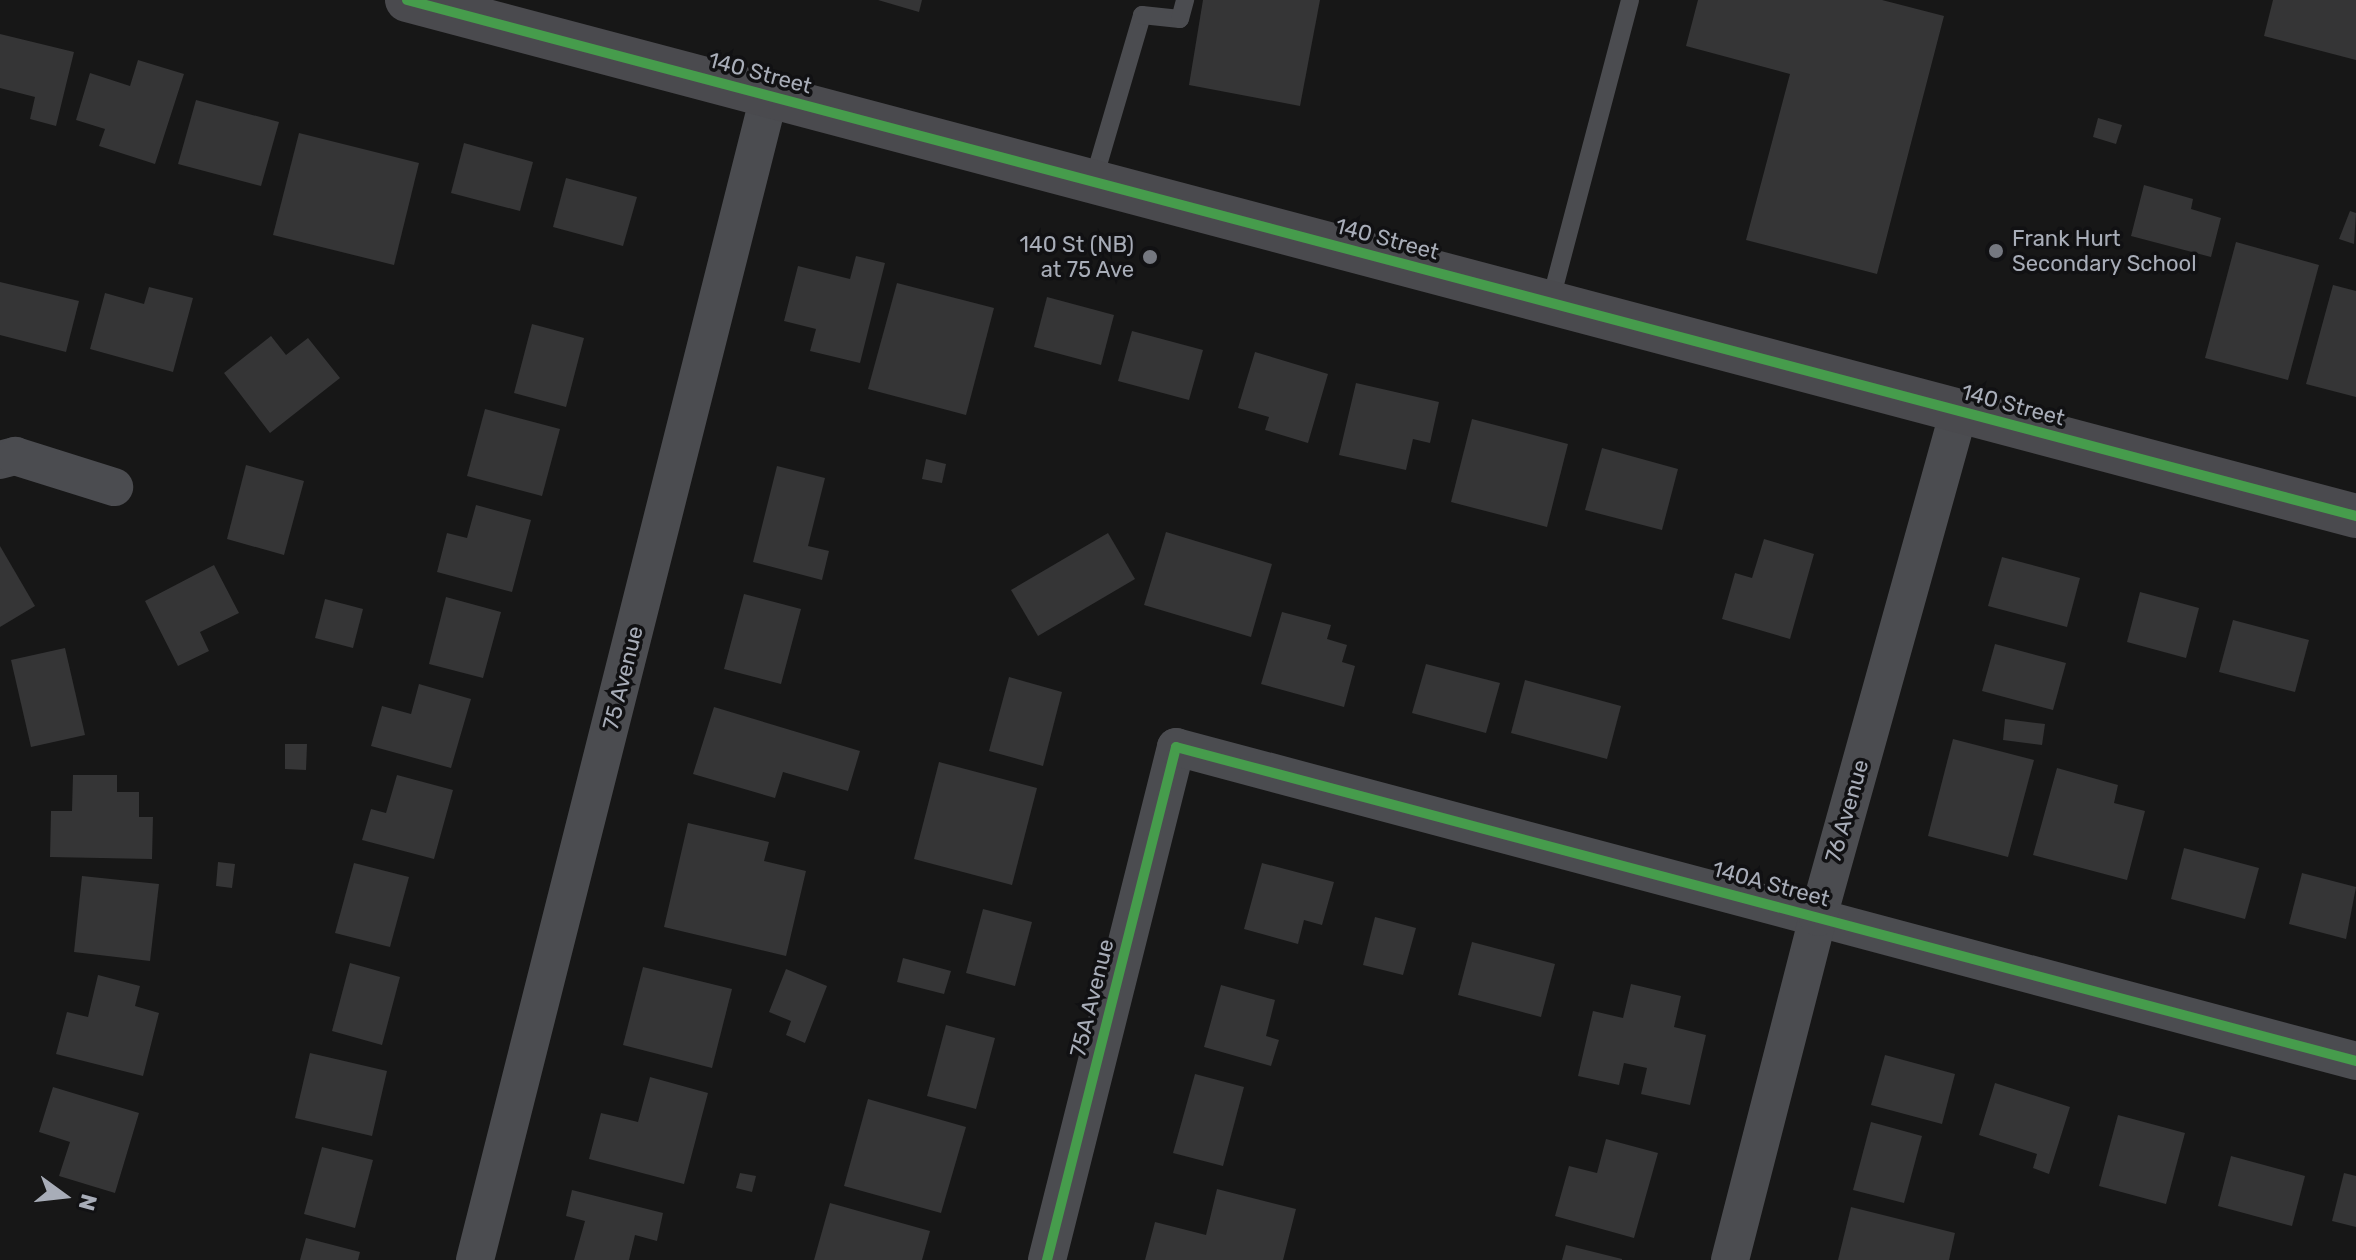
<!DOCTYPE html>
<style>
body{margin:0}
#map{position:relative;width:2356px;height:1260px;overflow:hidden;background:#171717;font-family:Rubik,sans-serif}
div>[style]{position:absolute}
.building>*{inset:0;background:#353536}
.lane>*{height:18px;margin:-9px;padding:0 9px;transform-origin:9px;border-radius:9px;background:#4b4c50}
.street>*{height:38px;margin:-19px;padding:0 19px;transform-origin:19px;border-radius:19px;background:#4b4c50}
.secondary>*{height:44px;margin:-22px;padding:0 22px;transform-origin:22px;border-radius:22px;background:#4a4a4e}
.cycleway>*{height:10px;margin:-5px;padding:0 5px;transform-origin:5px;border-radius:5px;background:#469c4c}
.dots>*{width:22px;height:22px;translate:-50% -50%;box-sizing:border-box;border:4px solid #111113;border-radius:50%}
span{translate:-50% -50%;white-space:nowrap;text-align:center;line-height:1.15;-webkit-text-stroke:7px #111113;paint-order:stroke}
.street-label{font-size:22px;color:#a8adb8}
.poi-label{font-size:22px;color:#a8adb8}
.left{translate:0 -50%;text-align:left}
.right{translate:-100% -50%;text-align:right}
.north{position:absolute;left:24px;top:1156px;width:80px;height:80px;-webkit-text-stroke:6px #111113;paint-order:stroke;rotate:105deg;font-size:22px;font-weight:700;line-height:32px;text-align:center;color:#a8adb8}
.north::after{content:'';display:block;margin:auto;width:28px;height:36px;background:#a8adb8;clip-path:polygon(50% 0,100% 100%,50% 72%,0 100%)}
</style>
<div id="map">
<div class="building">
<i style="clip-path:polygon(878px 0,922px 0,919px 12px)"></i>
<i style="clip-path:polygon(1203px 0,1320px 0,1300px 106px,1189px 85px)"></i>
<i style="clip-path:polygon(1698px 0,1882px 0,1944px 16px,1877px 274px,1746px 240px,1790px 74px,1686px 46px)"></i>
<i style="clip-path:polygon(2273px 0,2356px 0,2356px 60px,2264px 36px)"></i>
<i style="clip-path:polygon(0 34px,74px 52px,56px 126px,30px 119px,35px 97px,0 88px)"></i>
<i style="clip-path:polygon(138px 60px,184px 74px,155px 164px,99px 146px,105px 129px,76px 120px,90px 73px,130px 86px)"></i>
<i style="clip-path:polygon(196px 100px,279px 122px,261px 186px,178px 164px)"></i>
<i style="clip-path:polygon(2098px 118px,2122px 125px,2116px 144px,2093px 137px)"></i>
<i style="clip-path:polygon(299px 133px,419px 163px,394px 265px,273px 235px)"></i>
<i style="clip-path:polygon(464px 143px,533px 162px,520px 211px,451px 193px)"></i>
<i style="clip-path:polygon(566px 178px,637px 197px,623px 246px,553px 227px)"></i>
<i style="clip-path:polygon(2144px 185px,2193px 199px,2191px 209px,2221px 218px,2211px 257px,2131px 236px)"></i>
<i style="clip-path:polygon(2350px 211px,2356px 213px,2354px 244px,2339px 239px)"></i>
<i style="clip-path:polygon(2236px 242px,2319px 265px,2288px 380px,2205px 358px)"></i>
<i style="clip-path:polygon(856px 256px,885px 263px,860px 363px,810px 351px,816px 329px,784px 321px,798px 266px,850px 279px)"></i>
<i style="clip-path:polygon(0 282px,79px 301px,66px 352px,0 335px)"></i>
<i style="clip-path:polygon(897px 283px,994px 308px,966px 415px,868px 389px)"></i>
<i style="clip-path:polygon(2333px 285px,2356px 291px,2356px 397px,2306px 384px)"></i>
<i style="clip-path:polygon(149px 287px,193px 298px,173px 372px,90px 349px,105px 293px,144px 304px)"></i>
<i style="clip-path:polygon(1047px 297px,1114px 315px,1101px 365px,1034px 347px)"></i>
<i style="clip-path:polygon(532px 324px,584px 338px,566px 407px,514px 393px)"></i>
<i style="clip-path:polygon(1132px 331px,1203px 350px,1189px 400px,1118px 381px)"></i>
<i style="clip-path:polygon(271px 336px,286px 355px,308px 338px,340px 378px,270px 433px,224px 373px)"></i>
<i style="clip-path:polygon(1255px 352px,1328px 374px,1308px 443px,1265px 430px,1269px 417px,1238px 408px)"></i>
<i style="clip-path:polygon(1356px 383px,1439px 402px,1430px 443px,1413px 439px,1406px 470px,1339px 455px)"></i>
<i style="clip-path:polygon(485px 409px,560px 429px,542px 496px,467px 476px)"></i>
<i style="clip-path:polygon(1472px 419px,1568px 444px,1547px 527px,1451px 502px)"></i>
<i style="clip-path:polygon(1602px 448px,1678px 469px,1662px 530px,1585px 510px)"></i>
<i style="clip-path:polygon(926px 459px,946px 464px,942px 483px,922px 479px)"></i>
<i style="clip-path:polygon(246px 465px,304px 481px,284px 555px,227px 539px)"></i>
<i style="clip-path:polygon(777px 466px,825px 478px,808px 546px,829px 551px,822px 580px,753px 562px)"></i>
<i style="clip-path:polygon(476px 505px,531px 520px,512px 592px,437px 572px,447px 533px,467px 538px)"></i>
<i style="clip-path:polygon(1166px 532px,1272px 564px,1251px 637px,1144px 605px)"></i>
<i style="clip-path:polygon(1108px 533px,1135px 579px,1038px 636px,1011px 590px)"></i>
<i style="clip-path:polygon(1764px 539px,1814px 554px,1790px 639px,1722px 619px,1735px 573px,1752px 578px)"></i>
<i style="clip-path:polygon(0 546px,35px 606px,0 627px)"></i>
<i style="clip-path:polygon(2002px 557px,2080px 578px,2067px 627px,1988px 606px)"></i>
<i style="clip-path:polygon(214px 565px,239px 613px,200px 632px,209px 651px,178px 666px,145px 601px)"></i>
<i style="clip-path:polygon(2140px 592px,2199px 608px,2186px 658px,2127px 642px)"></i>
<i style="clip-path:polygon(744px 594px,801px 609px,781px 684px,724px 669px)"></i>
<i style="clip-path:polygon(446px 597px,501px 612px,483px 678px,429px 664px)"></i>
<i style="clip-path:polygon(325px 599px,363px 609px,353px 648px,315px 638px)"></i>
<i style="clip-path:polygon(1282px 612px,1331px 625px,1327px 639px,1347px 645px,1342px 662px,1355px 666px,1344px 707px,1261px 684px)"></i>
<i style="clip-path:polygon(2233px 620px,2309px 640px,2295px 692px,2219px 672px)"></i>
<i style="clip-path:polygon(1995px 644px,2066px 663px,2053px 710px,1982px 691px)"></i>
<i style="clip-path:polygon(65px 648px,85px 735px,31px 747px,11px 660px)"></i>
<i style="clip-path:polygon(1426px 664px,1500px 683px,1486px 733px,1412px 713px)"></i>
<i style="clip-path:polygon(1009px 677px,1062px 692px,1043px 766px,989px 751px)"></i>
<i style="clip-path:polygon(1525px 680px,1621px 706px,1607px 759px,1511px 733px)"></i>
<i style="clip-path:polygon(419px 684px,471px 699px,451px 768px,371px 746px,382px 706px,411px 714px)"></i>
<i style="clip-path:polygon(714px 707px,860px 751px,848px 791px,783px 772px,775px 798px,693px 774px)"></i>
<i style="clip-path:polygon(2005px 719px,2045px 724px,2042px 745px,2003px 740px)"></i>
<i style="clip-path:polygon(1953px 739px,2034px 760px,2008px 857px,1928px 836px)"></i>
<i style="clip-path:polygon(285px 744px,307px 744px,306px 770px,285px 769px)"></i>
<i style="clip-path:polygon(939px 762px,1037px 788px,1012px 885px,914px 859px)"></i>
<i style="clip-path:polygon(2057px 768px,2118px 785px,2114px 803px,2145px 811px,2127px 880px,2033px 855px)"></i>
<i style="clip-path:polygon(73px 775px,117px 775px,117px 792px,139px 792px,139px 817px,153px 817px,152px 859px,50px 857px,51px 811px,72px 811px)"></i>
<i style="clip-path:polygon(397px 775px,453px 790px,434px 859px,362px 840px,371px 809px,386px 813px)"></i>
<i style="clip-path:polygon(688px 823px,769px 842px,764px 861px,806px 871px,786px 956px,664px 927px)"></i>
<i style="clip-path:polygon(2184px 848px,2259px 868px,2245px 919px,2171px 899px)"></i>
<i style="clip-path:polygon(218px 862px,235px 864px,232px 888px,216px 886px)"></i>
<i style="clip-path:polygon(354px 863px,409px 877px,390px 947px,335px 933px)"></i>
<i style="clip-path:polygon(1262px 863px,1334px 882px,1322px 925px,1304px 920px,1298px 944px,1244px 929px)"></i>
<i style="clip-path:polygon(2302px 873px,2356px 887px,2346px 939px,2289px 924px)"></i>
<i style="clip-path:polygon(82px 876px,159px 884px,150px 961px,74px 952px)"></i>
<i style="clip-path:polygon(983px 909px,1032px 922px,1015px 986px,966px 973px)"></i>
<i style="clip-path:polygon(1375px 917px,1416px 928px,1403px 975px,1363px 965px)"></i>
<i style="clip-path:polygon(1472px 942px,1555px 964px,1541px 1017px,1458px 995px)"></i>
<i style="clip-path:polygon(903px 958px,951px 971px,944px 994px,897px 982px)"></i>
<i style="clip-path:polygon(350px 963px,400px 977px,382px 1045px,332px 1031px)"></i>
<i style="clip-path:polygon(643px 967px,732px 989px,712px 1068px,623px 1045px)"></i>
<i style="clip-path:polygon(786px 969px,827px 986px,805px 1043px,786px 1035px,791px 1021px,769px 1012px)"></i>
<i style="clip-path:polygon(98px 975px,140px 986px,135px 1006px,159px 1013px,143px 1076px,56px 1054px,67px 1012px,88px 1017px)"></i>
<i style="clip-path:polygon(1631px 984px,1681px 996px,1674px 1027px,1706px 1035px,1690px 1105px,1641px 1094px,1647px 1068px,1624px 1063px,1619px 1085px,1578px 1076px,1593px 1011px,1623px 1018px)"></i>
<i style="clip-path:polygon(1221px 985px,1275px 1000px,1266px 1036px,1279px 1040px,1271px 1066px,1204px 1047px)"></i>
<i style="clip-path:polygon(946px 1025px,995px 1038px,976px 1109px,927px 1096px)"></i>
<i style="clip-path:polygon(310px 1053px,387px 1071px,372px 1136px,295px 1118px)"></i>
<i style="clip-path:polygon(1885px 1055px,1955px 1074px,1942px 1124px,1871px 1105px)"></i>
<i style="clip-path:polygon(1195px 1074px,1244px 1087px,1223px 1166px,1173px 1153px)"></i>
<i style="clip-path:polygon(650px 1077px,708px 1093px,684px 1184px,589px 1159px,601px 1113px,638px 1122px)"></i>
<i style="clip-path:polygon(1995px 1083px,2070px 1107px,2049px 1174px,2033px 1168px,2037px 1154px,1979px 1135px)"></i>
<i style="clip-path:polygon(53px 1087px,139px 1113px,115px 1193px,59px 1176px,70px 1142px,39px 1132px)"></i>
<i style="clip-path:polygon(868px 1099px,966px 1127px,941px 1213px,844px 1186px)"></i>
<i style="clip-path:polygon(2118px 1115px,2185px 1133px,2166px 1204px,2099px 1186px)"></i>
<i style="clip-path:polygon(1871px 1122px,1922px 1136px,1904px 1203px,1853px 1190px)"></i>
<i style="clip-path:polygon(1606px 1139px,1658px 1153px,1634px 1238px,1555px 1216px,1569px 1166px,1597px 1173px)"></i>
<i style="clip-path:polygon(322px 1147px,373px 1160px,355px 1228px,304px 1214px)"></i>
<i style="clip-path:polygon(2231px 1156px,2305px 1176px,2292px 1226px,2218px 1206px)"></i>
<i style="clip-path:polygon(740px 1173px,756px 1176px,752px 1192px,736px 1188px)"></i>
<i style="clip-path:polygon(2344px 1173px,2356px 1176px,2356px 1227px,2332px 1221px)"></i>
<i style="clip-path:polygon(1217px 1189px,1296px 1209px,1283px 1260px,1145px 1260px,1155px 1222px,1206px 1235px)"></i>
<i style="clip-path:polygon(572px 1190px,663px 1213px,657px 1241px,635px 1235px,629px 1260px,574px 1260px,585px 1221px,566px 1216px)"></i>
<i style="clip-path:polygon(830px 1203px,930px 1231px,922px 1260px,814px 1260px)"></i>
<i style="clip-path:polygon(1851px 1207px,1955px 1233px,1949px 1260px,1838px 1260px)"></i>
<i style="clip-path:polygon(306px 1238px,360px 1252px,358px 1260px,300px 1260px)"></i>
<i style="clip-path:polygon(1566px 1245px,1622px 1259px,1622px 1260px,1562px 1260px)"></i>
</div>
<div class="lane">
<i style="left:1093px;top:182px;width:174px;rotate:-73.6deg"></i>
<i style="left:1142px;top:15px;width:38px;rotate:6deg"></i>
<i style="left:1180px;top:19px;width:20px;rotate:-75deg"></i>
<i style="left:1550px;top:303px;width:313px;rotate:-75.2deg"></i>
</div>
<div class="street">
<i style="left:0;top:460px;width:16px;rotate:-15deg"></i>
<i style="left:15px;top:456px;width:104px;rotate:17.4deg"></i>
<i style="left:475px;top:1260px;width:1201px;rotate:-75.82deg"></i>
<i style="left:1047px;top:1260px;width:529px;rotate:-75.88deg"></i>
<i style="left:1176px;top:747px;width:1221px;rotate:14.9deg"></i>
<i style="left:1730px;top:1260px;width:354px;rotate:-75.6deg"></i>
<i style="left:1818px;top:917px;width:525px;rotate:-74.43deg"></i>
</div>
<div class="secondary">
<i style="left:407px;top:0;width:2016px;rotate:14.83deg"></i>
</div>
<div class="cycleway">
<i style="left:407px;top:0;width:2016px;rotate:14.83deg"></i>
<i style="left:1047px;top:1260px;width:529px;rotate:-75.88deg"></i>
<i style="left:1176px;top:747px;width:1221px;rotate:14.9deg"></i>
</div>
<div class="dots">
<i style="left:1996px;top:251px;background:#757880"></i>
<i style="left:1150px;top:257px;background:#757880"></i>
</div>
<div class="street-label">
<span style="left:760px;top:73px;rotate:15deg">140 Street</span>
<span style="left:1387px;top:239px;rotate:15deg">140 Street</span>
<span style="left:2013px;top:405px;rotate:15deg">140 Street</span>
<span style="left:623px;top:678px;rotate:-76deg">75 Avenue</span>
<span style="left:1847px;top:811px;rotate:-74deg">76 Avenue</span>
<span style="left:1771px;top:884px;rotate:15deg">140A Street</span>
<span style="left:1092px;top:998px;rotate:-76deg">75A Avenue</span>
</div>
<div class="poi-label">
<span class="left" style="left:2012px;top:251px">Frank Hurt<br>Secondary School</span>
<span class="right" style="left:1134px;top:257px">140 St (NB)<br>at 75 Ave</span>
</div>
<div class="north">N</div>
</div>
